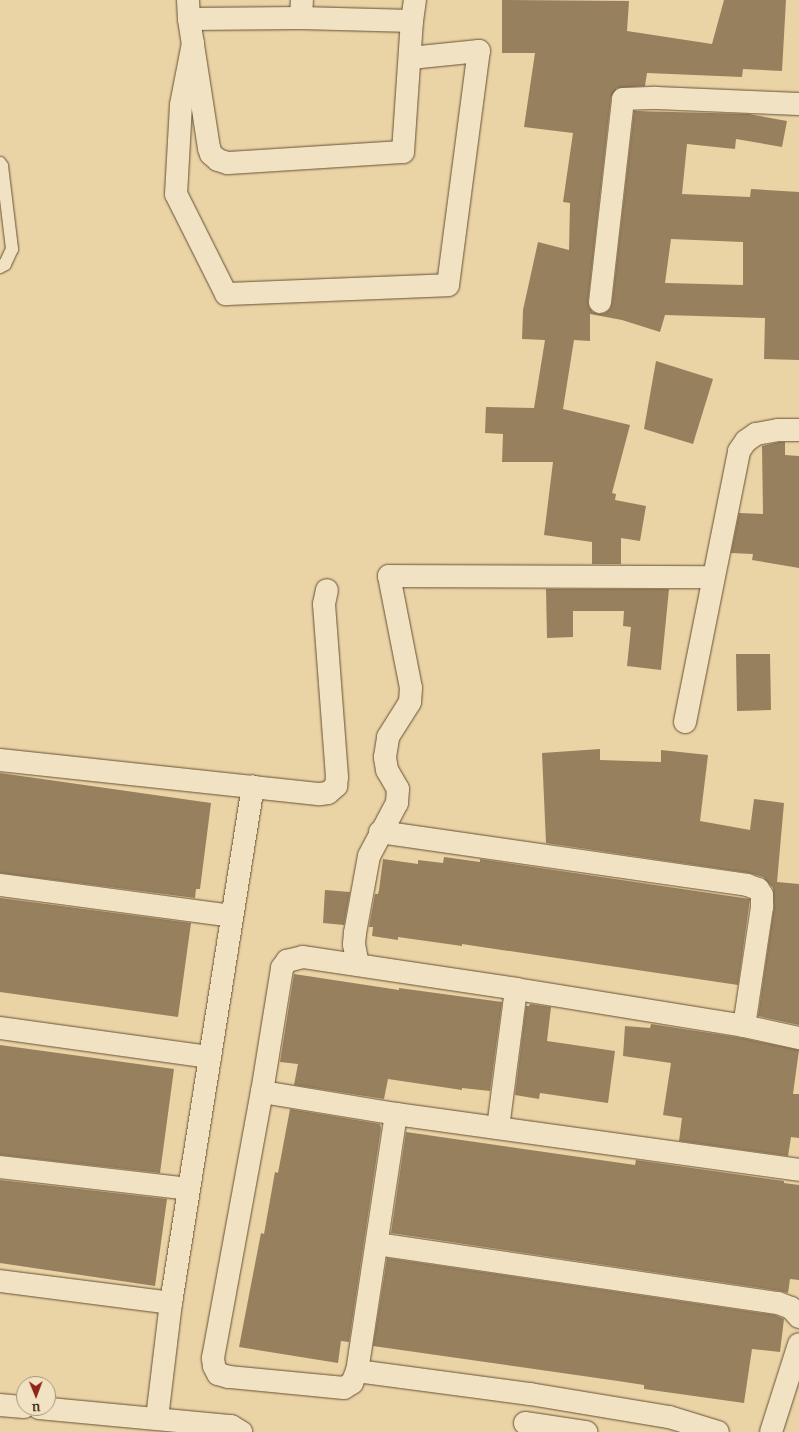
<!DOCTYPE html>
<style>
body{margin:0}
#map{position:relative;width:799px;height:1432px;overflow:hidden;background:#ead3a5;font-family:"IM FELL French Canon",serif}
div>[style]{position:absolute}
.building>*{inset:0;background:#96805d}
.roads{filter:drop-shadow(0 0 1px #675134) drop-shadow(0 0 1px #675134)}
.lane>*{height:12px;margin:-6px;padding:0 6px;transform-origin:6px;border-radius:6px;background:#f1e2c4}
.street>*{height:22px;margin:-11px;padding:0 11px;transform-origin:11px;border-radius:11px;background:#f1e2c4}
span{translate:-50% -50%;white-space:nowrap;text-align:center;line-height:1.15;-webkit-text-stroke:3.5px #f1e2c4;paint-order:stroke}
.north{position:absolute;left:16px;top:1376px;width:40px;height:40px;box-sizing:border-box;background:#f1e2c4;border:1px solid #a8977b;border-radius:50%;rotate:179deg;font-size:11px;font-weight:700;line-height:16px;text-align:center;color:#3b260e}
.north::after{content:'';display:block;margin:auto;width:14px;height:18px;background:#8f2418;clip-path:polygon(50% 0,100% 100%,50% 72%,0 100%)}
</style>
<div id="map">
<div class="building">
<i style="clip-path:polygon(evenodd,502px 0,629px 1px,627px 31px,712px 44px,724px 0,786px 0,782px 71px,743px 69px,742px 77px,647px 73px,645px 86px,617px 88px,611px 97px,588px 301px,589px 307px,593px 312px,599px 314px,605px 313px,610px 309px,612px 303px,634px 111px,749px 114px,787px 121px,782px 147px,736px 139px,735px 149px,687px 144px,682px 194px,750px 197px,751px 189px,799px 192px,799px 360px,764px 359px,765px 318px,665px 315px,660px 332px,622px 320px,590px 314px,590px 341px,574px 340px,563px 409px,630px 425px,612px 493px,616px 494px,615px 500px,646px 506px,640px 541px,621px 538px,621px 564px,592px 564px,592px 542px,544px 535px,553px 462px,502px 462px,503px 434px,485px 433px,486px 407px,534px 408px,545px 340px,522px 339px,523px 310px,538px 242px,569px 250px,570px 203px,563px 202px,573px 133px,524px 127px,535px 53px,502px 53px,502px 0,671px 239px,743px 242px,743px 285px,665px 283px,671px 239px)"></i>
<i style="clip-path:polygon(656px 361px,713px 379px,693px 444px,644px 429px)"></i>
<i style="clip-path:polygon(779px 442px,785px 442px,785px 455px,799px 456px,799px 568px,752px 560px,753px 554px,731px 553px,739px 513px,763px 514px,762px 446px)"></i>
<i style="clip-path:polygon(546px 589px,669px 589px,661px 670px,627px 666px,631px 627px,623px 626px,624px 611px,573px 611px,573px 637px,547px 638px)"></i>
<i style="clip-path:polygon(736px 654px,770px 654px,771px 710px,737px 711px)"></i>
<i style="clip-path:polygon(600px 749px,600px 760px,661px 762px,661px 750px,708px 755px,700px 821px,750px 830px,754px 799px,784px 803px,777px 882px,799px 884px,799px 1025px,758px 1016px,774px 907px,773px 888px,763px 877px,749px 873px,546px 843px,542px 753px)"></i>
<i style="clip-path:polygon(0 773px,211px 803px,200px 889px,196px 889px,195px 898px,0 873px)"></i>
<i style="clip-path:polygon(444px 857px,480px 862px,480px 859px,750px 899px,738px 985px,462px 944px,462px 946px,398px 937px,398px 940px,372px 936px,373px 927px,369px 927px,375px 894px,378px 894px,379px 890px,383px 859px,418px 864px,418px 860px,443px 863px)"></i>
<i style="clip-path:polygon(325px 890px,350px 892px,344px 925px,323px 923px)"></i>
<i style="clip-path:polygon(0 898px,191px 923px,178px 1017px,0 992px)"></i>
<i style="clip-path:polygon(294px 974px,399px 990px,399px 988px,502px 1002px,490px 1091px,462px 1088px,462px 1090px,388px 1079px,384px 1099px,294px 1085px,298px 1064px,280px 1062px)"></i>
<i style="clip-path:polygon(530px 1004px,551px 1007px,547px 1041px,615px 1051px,608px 1103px,540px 1093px,539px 1099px,515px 1095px,526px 1006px,529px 1006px)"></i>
<i style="clip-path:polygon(651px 1024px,742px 1038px,799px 1050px,793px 1094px,799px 1094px,799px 1138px,791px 1137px,788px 1156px,679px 1141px,682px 1118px,663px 1115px,671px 1063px,623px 1056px,625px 1026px,650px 1028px)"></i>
<i style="clip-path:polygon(0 1045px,174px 1069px,160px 1173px,0 1155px)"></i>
<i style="clip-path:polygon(290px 1109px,380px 1124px,381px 1128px,349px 1342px,341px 1341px,338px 1363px,239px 1347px,261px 1233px,264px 1234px,275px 1172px,278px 1173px)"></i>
<i style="clip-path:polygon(406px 1132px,635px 1165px,636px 1160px,784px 1181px,784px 1183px,799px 1185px,799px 1280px,790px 1279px,788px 1293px,780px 1291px,391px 1233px)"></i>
<i style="clip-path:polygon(0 1180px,167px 1199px,155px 1286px,0 1263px)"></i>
<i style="clip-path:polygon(387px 1258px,775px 1315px,784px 1319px,780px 1352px,752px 1349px,744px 1403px,644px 1389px,644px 1385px,618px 1381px,373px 1346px)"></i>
</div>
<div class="roads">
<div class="lane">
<i style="left:0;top:163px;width:4px;rotate:56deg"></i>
<i style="left:2px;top:166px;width:84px;rotate:83.1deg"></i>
<i style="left:12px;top:249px;width:17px;rotate:115deg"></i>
<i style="left:5px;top:264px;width:6px;rotate:149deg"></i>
</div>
<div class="street">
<i style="left:188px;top:0;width:19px;rotate:87deg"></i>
<i style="left:189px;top:19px;width:131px;rotate:81.2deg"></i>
<i style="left:209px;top:148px;width:6px;rotate:72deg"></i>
<i style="left:211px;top:154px;width:9px;rotate:41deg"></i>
<i style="left:218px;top:160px;width:10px;rotate:17deg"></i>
<i style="left:228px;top:163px;width:175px;rotate:-3.6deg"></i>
<i style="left:403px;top:152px;width:131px;rotate:-86.1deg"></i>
<i style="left:301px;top:18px;width:18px;rotate:-87deg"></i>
<i style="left:189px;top:19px;width:112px;rotate:-0.5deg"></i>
<i style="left:301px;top:18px;width:111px;rotate:1.5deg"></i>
<i style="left:412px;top:21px;width:21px;rotate:-82deg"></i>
<i style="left:193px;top:43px;width:63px;rotate:101deg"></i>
<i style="left:181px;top:105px;width:89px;rotate:93.2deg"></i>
<i style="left:176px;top:194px;width:112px;rotate:63.4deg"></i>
<i style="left:226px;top:294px;width:222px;rotate:-2.3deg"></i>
<i style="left:448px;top:285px;width:236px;rotate:-82.5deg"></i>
<i style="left:479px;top:51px;width:69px;rotate:174.2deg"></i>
<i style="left:600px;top:302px;width:204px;rotate:-83.5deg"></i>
<i style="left:623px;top:99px;width:33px;rotate:-2deg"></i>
<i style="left:656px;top:98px;width:143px;rotate:2.4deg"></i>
<i style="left:685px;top:722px;width:276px;rotate:-78.7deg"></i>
<i style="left:739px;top:451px;width:12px;rotate:-55deg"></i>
<i style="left:746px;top:441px;width:12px;rotate:-35deg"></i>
<i style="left:756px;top:434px;width:22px;rotate:-10deg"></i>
<i style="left:778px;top:430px;width:21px"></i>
<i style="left:0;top:760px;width:322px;rotate:6.1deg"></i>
<i style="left:320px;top:794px;width:8px;rotate:-7deg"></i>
<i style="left:328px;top:793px;width:11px;rotate:-41deg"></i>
<i style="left:336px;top:786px;width:9px;rotate:-84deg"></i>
<i style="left:337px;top:777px;width:173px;rotate:-94.3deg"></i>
<i style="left:324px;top:604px;width:14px;rotate:-78deg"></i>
<i style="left:380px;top:832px;width:371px;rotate:8.2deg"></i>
<i style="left:747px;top:885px;width:12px;rotate:20deg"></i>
<i style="left:758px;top:889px;width:7px;rotate:56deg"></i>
<i style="left:762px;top:895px;width:12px;rotate:90deg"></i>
<i style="left:762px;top:907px;width:120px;rotate:98.6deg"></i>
<i style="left:0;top:885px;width:234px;rotate:7.6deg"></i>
<i style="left:358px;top:965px;width:21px;rotate:-101deg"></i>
<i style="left:354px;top:944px;width:11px;rotate:-85deg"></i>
<i style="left:355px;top:933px;width:78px;rotate:-79.7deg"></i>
<i style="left:369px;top:856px;width:60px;rotate:-62.2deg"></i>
<i style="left:397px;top:803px;width:14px;rotate:-86deg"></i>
<i style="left:398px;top:789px;width:22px;rotate:-120deg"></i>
<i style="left:387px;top:770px;width:13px;rotate:-99deg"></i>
<i style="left:385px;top:757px;width:20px;rotate:-81deg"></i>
<i style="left:388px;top:737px;width:41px;rotate:-57.8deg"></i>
<i style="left:410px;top:702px;width:14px;rotate:-86deg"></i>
<i style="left:411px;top:688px;width:114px;rotate:-101.1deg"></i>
<i style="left:389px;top:576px;width:324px;rotate:0.2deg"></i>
<i style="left:0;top:1028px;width:212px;rotate:7.9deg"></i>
<i style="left:262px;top:1092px;width:136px;rotate:9.3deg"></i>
<i style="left:396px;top:1114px;width:407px;rotate:7.9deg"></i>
<i style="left:396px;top:1114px;width:260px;rotate:98.6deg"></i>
<i style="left:357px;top:1371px;width:13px;rotate:113deg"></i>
<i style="left:352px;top:1383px;width:9px;rotate:148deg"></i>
<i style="left:344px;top:1388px;width:116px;rotate:-174.5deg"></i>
<i style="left:229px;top:1377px;width:11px;rotate:-165deg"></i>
<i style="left:218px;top:1374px;width:9px;rotate:-117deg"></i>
<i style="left:214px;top:1366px;width:8px;rotate:-97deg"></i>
<i style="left:213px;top:1358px;width:270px;rotate:-79.6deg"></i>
<i style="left:262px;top:1092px;width:126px;rotate:-80.8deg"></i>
<i style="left:282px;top:968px;width:9px;rotate:-54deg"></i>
<i style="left:287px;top:961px;width:16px;rotate:-14deg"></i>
<i style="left:303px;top:957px;width:215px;rotate:8.5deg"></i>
<i style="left:516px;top:989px;width:231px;rotate:9.2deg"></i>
<i style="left:744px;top:1026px;width:56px;rotate:12.3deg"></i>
<i style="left:498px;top:1128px;width:140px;rotate:-82.6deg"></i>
<i style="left:0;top:1167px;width:190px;rotate:6.6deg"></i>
<i style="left:377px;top:1244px;width:405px;rotate:8.4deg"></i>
<i style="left:778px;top:1303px;width:14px;rotate:21deg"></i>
<i style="left:791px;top:1308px;width:12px;rotate:48deg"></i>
<i style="left:0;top:1281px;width:172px;rotate:7.3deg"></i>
<i style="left:357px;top:1371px;width:175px;rotate:7.6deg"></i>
<i style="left:530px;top:1394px;width:141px;rotate:9.4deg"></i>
<i style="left:669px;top:1417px;width:51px;rotate:17deg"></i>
<i style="left:0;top:1405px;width:24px;rotate:5deg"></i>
<i style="left:39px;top:1408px;width:193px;rotate:5.4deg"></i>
<i style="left:231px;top:1426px;width:12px;rotate:31deg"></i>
<i style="left:157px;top:1418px;width:116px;rotate:-83.1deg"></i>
<i style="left:171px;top:1303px;width:523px;rotate:-80.99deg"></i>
<i style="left:525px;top:1423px;width:62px;rotate:8.4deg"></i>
<i style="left:771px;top:1432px;width:92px;rotate:-72.3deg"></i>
</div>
</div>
<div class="north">U</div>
</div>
